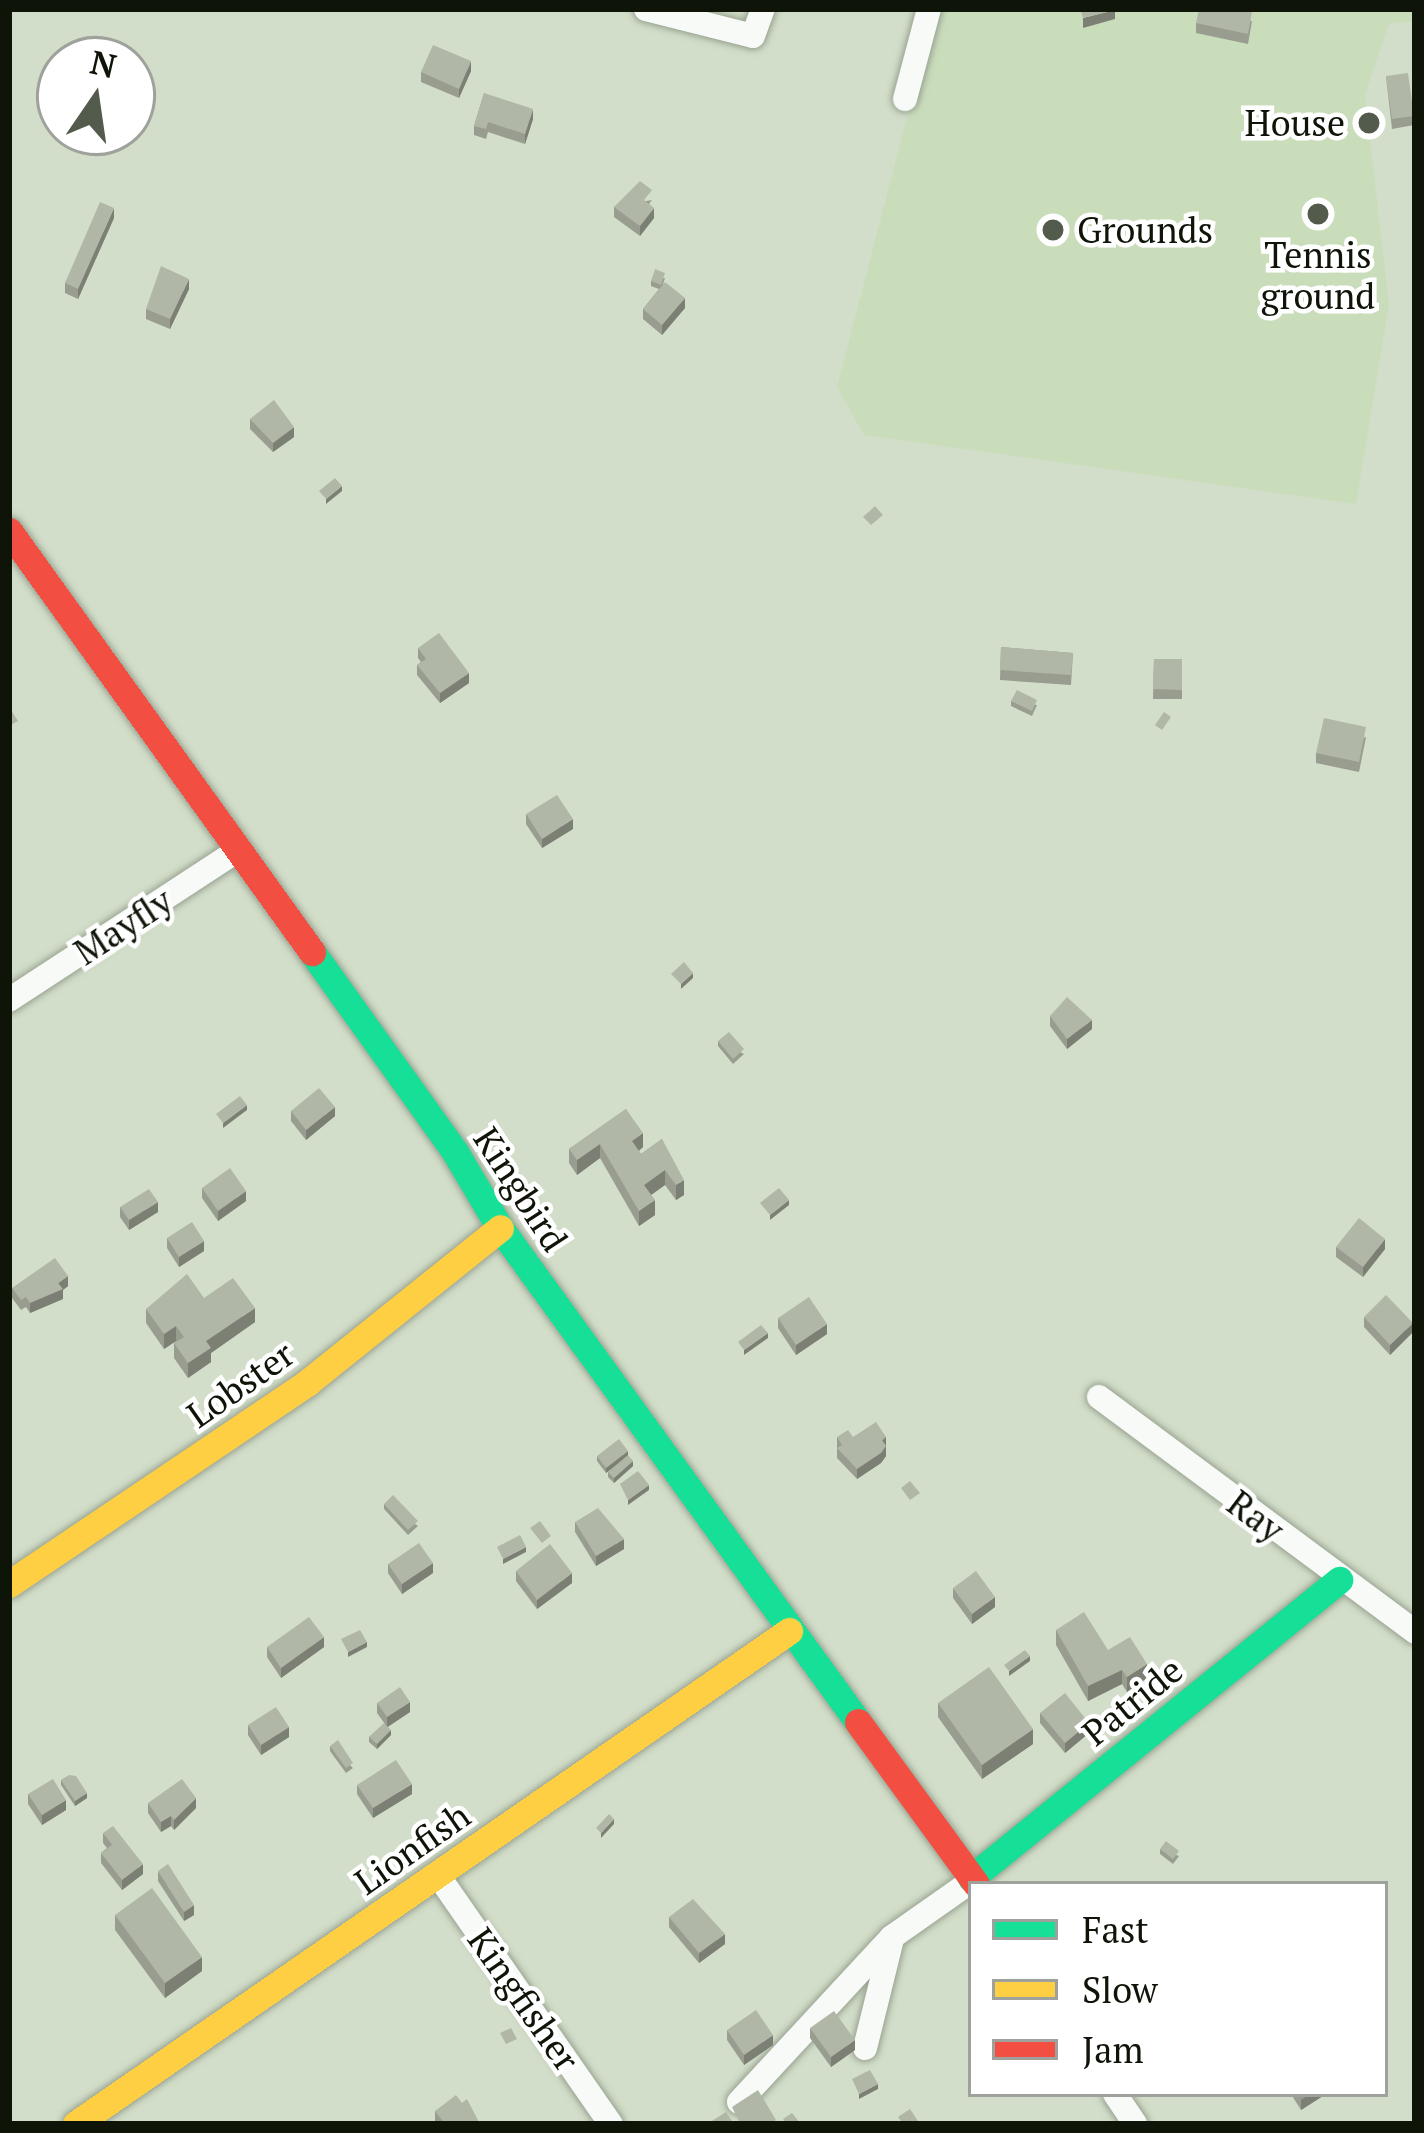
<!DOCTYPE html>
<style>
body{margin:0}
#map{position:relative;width:1424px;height:2133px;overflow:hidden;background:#d2dec9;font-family:"PT Serif",serif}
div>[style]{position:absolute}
.built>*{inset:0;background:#caddbb}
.roads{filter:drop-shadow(0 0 3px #99a392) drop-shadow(0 0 3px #99a392)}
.street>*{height:24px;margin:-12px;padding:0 12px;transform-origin:12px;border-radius:12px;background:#f8faf7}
.fast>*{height:27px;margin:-13.5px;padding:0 13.5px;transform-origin:13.5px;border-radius:13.5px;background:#16e098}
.slow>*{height:27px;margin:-13.5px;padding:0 13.5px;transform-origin:13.5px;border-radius:13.5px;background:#ffcf43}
.jam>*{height:27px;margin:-13.5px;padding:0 13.5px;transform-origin:13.5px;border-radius:13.5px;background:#f24e42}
.wall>*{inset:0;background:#989d8f}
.shaded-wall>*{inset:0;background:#7c8074}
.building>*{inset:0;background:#b1b7a6}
.dots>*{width:33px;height:33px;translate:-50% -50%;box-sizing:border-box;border:6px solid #fff;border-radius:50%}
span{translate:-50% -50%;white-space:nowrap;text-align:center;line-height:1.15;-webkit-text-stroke:9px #fff;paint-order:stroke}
.poi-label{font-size:36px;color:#0e1508}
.right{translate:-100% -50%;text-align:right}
.left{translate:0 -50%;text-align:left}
.street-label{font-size:36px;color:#0e1508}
.frame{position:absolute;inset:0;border:12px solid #0e1508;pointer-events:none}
.legend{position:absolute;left:968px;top:1881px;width:420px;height:216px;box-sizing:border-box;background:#fff;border:3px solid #9fa19c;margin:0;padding:15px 21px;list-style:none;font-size:36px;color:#0e1508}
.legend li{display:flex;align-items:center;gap:24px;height:60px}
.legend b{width:60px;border:3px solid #9fa19c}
.north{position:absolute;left:36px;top:36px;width:120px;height:120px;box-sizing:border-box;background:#fff;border:3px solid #9fa19c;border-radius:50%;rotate:13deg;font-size:33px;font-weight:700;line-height:48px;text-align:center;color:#0e1508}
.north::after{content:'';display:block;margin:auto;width:42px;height:54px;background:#535b4c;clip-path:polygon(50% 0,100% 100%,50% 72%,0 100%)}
</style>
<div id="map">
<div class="built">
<i style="clip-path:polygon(935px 9px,1415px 9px,1415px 21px,1389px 24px,1365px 95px,1389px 305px,1356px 504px,864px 435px,837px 387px)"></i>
</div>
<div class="roads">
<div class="street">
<i style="left:646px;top:9px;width:110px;rotate:14.2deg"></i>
<i style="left:753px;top:36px;width:29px;rotate:-70deg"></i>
<i style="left:905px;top:99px;width:93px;rotate:-75.1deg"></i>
<i style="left:9px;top:1000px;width:272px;rotate:-33.2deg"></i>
<i style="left:1099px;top:1397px;width:394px;rotate:36.6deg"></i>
<i style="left:437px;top:1874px;width:305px;rotate:55.2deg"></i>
<i style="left:865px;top:2048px;width:112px;rotate:-76.1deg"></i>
<i style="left:1115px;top:2094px;width:36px;rotate:56deg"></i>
<i style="left:739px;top:2102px;width:225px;rotate:-47.2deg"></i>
<i style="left:892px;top:1937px;width:99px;rotate:-35.1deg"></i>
</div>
<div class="fast">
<i style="left:312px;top:952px;width:246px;rotate:54.4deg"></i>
<i style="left:455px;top:1152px;width:88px;rotate:59.4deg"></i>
<i style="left:500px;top:1228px;width:610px;rotate:54.07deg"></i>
<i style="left:971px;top:1878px;width:474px;rotate:-39deg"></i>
</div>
<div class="slow">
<i style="left:9px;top:1584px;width:361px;rotate:-34deg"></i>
<i style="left:308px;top:1382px;width:246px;rotate:-38.7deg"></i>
<i style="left:76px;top:2124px;width:867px;rotate:-34.66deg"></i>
</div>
<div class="jam">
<i style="left:9px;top:531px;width:519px;rotate:54.26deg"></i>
<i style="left:858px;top:1722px;width:200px;rotate:53.9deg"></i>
</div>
</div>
<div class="wall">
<i style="clip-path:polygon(1252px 21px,1248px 44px,1196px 33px,1196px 23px)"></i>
<i style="clip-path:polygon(471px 71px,459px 98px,421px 82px,421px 72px)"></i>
<i style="clip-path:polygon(1386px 76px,1414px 116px,1414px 125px,1392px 129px)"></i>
<i style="clip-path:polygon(484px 93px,533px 119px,525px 144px,488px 132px,486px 139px,474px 135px,474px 126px)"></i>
<i style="clip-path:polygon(652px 200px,649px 204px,654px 218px,640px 236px,614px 217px,614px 207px)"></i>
<i style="clip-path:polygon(114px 218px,78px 299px,65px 293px,65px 283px)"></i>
<i style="clip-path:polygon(665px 278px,663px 284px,685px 308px,662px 335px,643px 319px,643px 309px,659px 289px,651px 286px,651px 281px)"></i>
<i style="clip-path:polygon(189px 289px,170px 329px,146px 319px,146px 309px)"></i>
<i style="clip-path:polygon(250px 419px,294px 437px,273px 452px,250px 429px)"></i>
<i style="clip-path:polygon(1001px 647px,1073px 653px,1071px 685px,1000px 680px)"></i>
<i style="clip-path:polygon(418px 648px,469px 683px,440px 703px,417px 675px,417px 665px,421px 662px,418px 658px)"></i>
<i style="clip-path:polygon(1154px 659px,1182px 659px,1182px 699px,1153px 699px)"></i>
<i style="clip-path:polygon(1011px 701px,1037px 705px,1032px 716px,1011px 706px)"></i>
<i style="clip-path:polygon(1366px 737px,1359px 772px,1316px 763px,1316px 753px)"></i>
<i style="clip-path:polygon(526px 814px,573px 829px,542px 848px,526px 824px)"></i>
<i style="clip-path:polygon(1050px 1016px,1092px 1029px,1067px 1049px,1050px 1026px)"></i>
<i style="clip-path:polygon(718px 1041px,744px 1054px,733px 1064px,718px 1046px)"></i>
<i style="clip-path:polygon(626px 1109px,643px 1147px,639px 1151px,641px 1154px,662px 1139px,684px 1195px,676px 1200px,665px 1185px,651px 1195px,655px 1215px,639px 1226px,600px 1158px,577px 1175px,569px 1163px,569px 1149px)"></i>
<i style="clip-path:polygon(291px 1111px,335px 1116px,306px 1140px,291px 1121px)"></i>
<i style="clip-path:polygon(202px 1188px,246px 1201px,218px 1221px,202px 1198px)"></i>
<i style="clip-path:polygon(120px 1207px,158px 1212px,129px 1230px,120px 1217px)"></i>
<i style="clip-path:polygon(167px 1238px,204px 1251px,179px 1267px,167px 1248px)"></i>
<i style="clip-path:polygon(1336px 1247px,1385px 1249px,1363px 1277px,1336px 1257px)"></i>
<i style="clip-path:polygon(68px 1286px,63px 1290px,63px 1299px,30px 1313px,26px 1307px,21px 1310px,12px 1298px,12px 1288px)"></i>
<i style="clip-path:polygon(204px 1298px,255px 1322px,211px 1353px,211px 1362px,188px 1378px,174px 1358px,174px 1343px,176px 1341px,164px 1349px,146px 1323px,146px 1309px)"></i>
<i style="clip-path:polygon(1364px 1317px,1413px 1332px,1390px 1355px,1364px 1327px)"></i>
<i style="clip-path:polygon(778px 1318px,827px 1334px,796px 1355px,778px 1328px)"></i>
<i style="clip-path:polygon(837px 1437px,886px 1437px,886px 1456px,881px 1463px,857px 1479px,837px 1458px)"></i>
<i style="clip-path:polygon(628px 1455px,633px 1466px,614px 1483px,608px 1477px,608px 1472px,615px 1466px,606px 1473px,597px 1461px,597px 1456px)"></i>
<i style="clip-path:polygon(384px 1504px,418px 1526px,408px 1535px,384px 1509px)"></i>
<i style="clip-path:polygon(575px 1522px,624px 1549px,596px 1566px,575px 1532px)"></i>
<i style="clip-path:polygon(388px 1564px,433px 1573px,402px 1594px,388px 1573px)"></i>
<i style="clip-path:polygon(516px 1571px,572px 1583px,537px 1609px,516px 1581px)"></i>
<i style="clip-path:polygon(953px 1588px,995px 1607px,972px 1624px,953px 1598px)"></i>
<i style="clip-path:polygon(1056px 1630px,1108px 1650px,1147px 1678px,1127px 1692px,1122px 1684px,1088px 1701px,1056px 1645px)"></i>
<i style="clip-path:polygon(267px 1647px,324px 1647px,281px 1678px,267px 1657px)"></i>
<i style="clip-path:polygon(377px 1703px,410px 1712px,388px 1727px,391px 1735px,377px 1749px,369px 1742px,369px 1737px,385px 1724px,377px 1713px)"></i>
<i style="clip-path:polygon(938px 1703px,1033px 1744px,982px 1779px,938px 1717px)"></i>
<i style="clip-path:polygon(1040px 1713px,1089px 1733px,1065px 1753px,1040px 1723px)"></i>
<i style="clip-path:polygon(248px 1725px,289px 1737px,261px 1755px,248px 1735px)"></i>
<i style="clip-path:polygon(330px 1746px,353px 1768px,346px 1773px,330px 1751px)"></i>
<i style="clip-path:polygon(61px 1780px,87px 1798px,75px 1806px,61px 1785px)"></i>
<i style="clip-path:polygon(357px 1785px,412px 1794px,373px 1818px,357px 1794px)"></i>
<i style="clip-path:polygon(28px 1794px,66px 1810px,42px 1825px,28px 1804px)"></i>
<i style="clip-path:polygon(148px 1803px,196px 1808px,174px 1830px,171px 1826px,161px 1832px,148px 1813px)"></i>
<i style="clip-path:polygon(103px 1833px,143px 1874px,122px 1890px,101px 1863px,101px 1853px,107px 1848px,103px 1843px)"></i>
<i style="clip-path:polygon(1160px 1849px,1179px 1856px,1173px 1864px,1160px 1854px)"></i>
<i style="clip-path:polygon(158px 1871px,194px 1915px,184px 1921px,158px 1881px)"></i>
<i style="clip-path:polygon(115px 1915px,202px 1971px,165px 1998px,115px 1930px)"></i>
<i style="clip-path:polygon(669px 1917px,725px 1944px,699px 1963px,669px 1927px)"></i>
<i style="clip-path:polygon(810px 2028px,855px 2050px,831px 2067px,810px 2038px)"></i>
<i style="clip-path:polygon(727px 2030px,773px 2045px,744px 2065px,727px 2040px)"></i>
<i style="clip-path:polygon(1291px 2094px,1326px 2094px,1301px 2110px)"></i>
<i style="clip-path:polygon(435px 2111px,480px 2124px,437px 2124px,435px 2121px)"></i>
</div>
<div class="shaded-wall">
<i style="clip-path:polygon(1115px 10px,1115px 19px,1083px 28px,1083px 18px)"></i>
<i style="clip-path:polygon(471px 61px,471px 71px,459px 98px,459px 89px)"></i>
<i style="clip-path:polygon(533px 109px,533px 119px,525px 144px,525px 134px)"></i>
<i style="clip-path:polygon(114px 208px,114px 218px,78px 299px,78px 289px)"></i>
<i style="clip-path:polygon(654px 208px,654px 218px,640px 236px,640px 226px)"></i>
<i style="clip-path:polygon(189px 279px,189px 289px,170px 329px,170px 319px)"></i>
<i style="clip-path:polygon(685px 298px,685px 308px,662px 335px,662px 325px)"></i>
<i style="clip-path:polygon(294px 427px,294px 437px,273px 452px,273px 443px)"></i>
<i style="clip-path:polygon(342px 486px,342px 491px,326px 504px,326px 499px)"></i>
<i style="clip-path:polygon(469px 673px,469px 683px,440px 703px,440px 693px)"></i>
<i style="clip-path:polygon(573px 819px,573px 829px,542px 848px,542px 839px)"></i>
<i style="clip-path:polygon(693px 973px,693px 978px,681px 989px,681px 984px)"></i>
<i style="clip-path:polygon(1092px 1020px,1092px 1029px,1067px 1049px,1067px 1039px)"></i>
<i style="clip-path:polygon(247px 1105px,247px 1110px,223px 1128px,223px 1123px)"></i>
<i style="clip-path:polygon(335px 1107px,335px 1116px,306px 1140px,306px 1130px)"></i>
<i style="clip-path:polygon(643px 1133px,643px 1147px,632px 1156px,632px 1141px)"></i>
<i style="clip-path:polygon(600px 1144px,600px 1158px,577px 1175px,577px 1160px)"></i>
<i style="clip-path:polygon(665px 1170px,665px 1185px,644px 1200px,644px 1185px)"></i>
<i style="clip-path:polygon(684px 1180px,684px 1195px,676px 1200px,676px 1185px)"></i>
<i style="clip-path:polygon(246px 1191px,246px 1201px,218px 1221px,218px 1211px)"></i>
<i style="clip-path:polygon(655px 1200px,655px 1215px,639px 1226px,639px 1211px)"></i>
<i style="clip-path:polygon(789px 1200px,789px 1205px,770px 1220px,770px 1215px)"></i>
<i style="clip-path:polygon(158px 1202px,158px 1212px,129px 1230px,129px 1220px)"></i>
<i style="clip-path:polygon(1385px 1239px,1385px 1249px,1363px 1277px,1363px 1267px)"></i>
<i style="clip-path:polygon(204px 1241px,204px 1251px,179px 1267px,179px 1257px)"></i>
<i style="clip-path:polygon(68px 1276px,68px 1286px,63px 1290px,63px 1299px,30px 1313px,30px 1303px)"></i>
<i style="clip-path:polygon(255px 1308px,255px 1322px,211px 1353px,211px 1362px,188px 1378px,188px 1363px,206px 1341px)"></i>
<i style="clip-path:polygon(1413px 1323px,1413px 1332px,1390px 1355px,1390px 1345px)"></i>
<i style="clip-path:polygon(827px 1324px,827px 1334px,796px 1355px,796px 1345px)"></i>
<i style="clip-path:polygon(176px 1326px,176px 1341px,164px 1349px,164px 1334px)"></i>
<i style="clip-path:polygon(768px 1333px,768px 1338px,744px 1355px,744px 1350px)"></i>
<i style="clip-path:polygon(886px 1437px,886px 1456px,881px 1463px,857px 1479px,857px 1469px)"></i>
<i style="clip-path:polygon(628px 1451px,628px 1456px,606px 1473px,606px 1468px)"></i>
<i style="clip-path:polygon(633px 1461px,633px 1466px,614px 1483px,614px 1478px)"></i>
<i style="clip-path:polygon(649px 1485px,649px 1490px,628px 1505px,628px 1500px)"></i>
<i style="clip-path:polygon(624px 1539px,624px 1549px,596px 1566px,596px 1556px)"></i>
<i style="clip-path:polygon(526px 1547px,526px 1552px,503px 1564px,503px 1559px)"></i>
<i style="clip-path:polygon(433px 1563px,433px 1573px,402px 1594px,402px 1584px)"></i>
<i style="clip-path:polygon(572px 1573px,572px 1583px,537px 1609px,537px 1600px)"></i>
<i style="clip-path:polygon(995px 1597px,995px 1607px,972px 1624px,972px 1614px)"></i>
<i style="clip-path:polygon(324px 1637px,324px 1647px,281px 1678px,281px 1668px)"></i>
<i style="clip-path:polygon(367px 1642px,367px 1647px,348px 1657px,348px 1652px)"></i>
<i style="clip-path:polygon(1030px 1656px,1030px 1661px,1009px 1676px,1009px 1671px)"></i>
<i style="clip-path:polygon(1147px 1664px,1147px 1678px,1127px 1692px,1127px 1677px)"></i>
<i style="clip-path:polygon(1122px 1670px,1122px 1684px,1088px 1701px,1088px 1686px)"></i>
<i style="clip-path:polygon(410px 1702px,410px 1712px,387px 1727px,387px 1717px)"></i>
<i style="clip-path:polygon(1089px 1723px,1089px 1733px,1065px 1753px,1065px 1743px)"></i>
<i style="clip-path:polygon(289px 1727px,289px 1737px,261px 1755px,261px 1745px)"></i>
<i style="clip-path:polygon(1033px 1729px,1033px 1744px,982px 1779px,982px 1765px)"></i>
<i style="clip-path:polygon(391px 1730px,391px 1735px,377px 1749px,377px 1744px)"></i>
<i style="clip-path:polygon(412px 1784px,412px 1794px,373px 1818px,373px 1808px)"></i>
<i style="clip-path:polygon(87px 1793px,87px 1798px,75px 1806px,75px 1801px)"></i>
<i style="clip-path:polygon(196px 1798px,196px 1808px,174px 1830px,174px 1820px)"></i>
<i style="clip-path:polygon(66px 1800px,66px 1810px,42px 1825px,42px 1815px)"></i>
<i style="clip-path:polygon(171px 1816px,171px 1826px,161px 1832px,161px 1822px)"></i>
<i style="clip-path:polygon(614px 1819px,614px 1824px,601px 1838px,601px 1833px)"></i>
<i style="clip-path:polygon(143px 1864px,143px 1874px,122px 1890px,122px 1880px)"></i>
<i style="clip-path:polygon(194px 1905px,194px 1915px,184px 1921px,184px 1912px)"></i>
<i style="clip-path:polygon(725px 1934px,725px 1944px,699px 1963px,699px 1953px)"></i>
<i style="clip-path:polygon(202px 1957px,202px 1971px,165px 1998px,165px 1983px)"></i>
<i style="clip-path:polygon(773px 2035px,773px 2045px,744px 2065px,744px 2055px)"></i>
<i style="clip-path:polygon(855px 2040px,855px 2050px,831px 2067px,831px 2057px)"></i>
<i style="clip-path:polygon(878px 2084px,878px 2089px,859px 2099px,859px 2094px)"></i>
<i style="clip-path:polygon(1310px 2094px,1326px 2094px,1301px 2110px,1301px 2100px)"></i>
</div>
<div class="building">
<i style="clip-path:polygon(1080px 9px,1115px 9px,1115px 10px,1083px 18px)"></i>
<i style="clip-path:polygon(1199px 9px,1240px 9px,1252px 12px,1248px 34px,1196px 23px)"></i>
<i style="clip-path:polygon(433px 45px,471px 61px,459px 89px,421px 72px)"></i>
<i style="clip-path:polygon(1408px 73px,1414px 116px,1392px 119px,1386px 76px)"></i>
<i style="clip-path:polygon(484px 93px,533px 109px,525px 134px,488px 122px,486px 129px,474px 126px)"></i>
<i style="clip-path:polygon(640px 181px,652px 190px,644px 200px,654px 208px,640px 226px,614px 207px)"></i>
<i style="clip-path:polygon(100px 202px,114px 208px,78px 289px,65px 283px)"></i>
<i style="clip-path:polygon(161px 266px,189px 279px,170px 319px,146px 309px)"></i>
<i style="clip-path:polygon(655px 269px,665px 273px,661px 285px,651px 281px)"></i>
<i style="clip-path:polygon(665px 282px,685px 298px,662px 325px,643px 309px)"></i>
<i style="clip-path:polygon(274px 400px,294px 427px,273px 443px,250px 419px)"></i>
<i style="clip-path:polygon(335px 478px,342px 486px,326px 499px,319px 491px)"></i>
<i style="clip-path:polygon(875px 506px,883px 515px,871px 525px,863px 517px)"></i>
<i style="clip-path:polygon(439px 633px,469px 673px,440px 693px,417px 665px,426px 659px,418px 648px)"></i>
<i style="clip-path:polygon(1001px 647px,1073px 653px,1071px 675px,1000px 670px)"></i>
<i style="clip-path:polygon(1154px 659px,1182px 659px,1182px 690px,1153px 689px)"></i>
<i style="clip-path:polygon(1017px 690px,1037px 700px,1032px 711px,1011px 701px)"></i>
<i style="clip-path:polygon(11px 710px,18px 721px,9px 726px,9px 711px)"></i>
<i style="clip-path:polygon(1164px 712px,1171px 717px,1162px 730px,1155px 725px)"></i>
<i style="clip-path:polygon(1324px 718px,1366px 727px,1359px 762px,1316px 753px)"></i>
<i style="clip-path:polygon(557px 795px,573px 819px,542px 839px,526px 814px)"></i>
<i style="clip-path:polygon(684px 962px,693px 973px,681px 984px,671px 974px)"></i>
<i style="clip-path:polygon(1067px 997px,1092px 1020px,1067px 1039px,1050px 1016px)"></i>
<i style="clip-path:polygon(729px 1032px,744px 1049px,733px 1059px,718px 1041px)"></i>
<i style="clip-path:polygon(319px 1088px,335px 1107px,306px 1130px,291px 1111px)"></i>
<i style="clip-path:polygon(240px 1096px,247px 1105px,223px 1123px,216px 1114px)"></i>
<i style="clip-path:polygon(626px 1109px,643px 1133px,632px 1141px,641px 1154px,662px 1139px,684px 1180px,676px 1185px,665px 1170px,644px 1185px,655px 1200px,639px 1211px,600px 1144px,577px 1160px,569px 1149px)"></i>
<i style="clip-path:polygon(230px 1168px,246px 1191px,218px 1211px,202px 1188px)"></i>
<i style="clip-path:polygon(779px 1188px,789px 1200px,770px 1215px,760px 1203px)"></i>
<i style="clip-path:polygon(149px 1189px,158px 1202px,129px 1220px,120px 1207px)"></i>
<i style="clip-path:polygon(1359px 1218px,1385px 1239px,1363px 1267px,1336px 1247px)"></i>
<i style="clip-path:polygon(192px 1222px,204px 1241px,179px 1257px,167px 1238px)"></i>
<i style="clip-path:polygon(55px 1258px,68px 1276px,58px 1283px,63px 1289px,30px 1303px,26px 1297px,21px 1300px,12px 1288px)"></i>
<i style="clip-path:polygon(187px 1274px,204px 1298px,233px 1278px,255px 1308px,206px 1341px,211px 1348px,188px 1363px,174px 1343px,184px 1337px,176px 1326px,164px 1334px,146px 1309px)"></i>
<i style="clip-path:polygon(1386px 1295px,1413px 1323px,1390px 1345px,1364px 1317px)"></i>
<i style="clip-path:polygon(809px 1297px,827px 1324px,796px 1345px,778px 1318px)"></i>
<i style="clip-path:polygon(761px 1325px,768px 1333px,744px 1350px,738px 1342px)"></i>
<i style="clip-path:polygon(876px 1422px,886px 1437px,882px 1440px,886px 1446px,881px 1453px,857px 1469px,837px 1448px,842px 1445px,837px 1437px,848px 1430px,853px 1437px)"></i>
<i style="clip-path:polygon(619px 1439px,628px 1451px,606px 1468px,597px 1456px)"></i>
<i style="clip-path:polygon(628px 1455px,633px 1461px,614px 1478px,608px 1472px)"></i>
<i style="clip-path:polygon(638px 1471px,649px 1485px,628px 1500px,620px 1484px)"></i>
<i style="clip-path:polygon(910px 1481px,920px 1493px,910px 1500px,901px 1488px)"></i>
<i style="clip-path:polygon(393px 1495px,418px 1521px,408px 1530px,384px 1504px)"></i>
<i style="clip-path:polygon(598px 1508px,624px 1539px,596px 1556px,575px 1522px)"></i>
<i style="clip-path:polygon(540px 1521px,551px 1536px,542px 1543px,530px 1528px)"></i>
<i style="clip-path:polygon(520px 1535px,526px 1547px,503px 1559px,497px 1547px)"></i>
<i style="clip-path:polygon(419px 1543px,433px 1563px,402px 1584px,388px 1564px)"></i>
<i style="clip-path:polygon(550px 1544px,572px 1573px,537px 1600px,516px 1571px)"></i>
<i style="clip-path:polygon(976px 1571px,995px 1597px,972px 1614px,953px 1588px)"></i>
<i style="clip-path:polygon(1084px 1612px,1108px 1650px,1130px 1637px,1147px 1664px,1127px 1677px,1122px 1670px,1088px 1686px,1056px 1630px)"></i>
<i style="clip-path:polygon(309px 1617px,324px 1637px,281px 1668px,267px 1647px)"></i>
<i style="clip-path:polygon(360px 1630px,367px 1642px,348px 1652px,341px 1639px)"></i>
<i style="clip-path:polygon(1025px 1650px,1030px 1656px,1009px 1671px,1004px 1665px)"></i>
<i style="clip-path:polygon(989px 1667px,1033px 1729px,982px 1765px,938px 1703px)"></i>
<i style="clip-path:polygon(400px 1687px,410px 1702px,387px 1717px,377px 1703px)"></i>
<i style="clip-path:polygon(1065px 1693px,1089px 1723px,1065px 1743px,1040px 1713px)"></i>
<i style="clip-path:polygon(276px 1707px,289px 1727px,261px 1745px,248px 1725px)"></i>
<i style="clip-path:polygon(384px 1723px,391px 1730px,377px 1744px,369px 1737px)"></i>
<i style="clip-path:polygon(338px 1740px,353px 1763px,346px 1768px,330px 1746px)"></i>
<i style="clip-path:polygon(396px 1760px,412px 1784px,373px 1808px,357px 1785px)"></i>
<i style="clip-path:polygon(69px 1775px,76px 1776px,87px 1793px,75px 1801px,61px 1780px)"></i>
<i style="clip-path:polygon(53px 1779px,66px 1800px,42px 1815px,28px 1794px)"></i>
<i style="clip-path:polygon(182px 1779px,196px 1798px,174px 1820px,171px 1816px,161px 1822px,148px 1803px)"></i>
<i style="clip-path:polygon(609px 1814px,614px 1819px,601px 1833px,596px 1828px)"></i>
<i style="clip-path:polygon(113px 1826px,143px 1864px,122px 1880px,101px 1853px,112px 1845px,103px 1833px)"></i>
<i style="clip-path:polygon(1166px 1841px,1179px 1851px,1173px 1859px,1160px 1849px)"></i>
<i style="clip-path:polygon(168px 1864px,194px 1905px,184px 1912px,158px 1871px)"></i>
<i style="clip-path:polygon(152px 1888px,202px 1957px,165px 1983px,115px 1915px)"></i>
<i style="clip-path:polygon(693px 1899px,725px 1934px,699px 1953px,669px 1917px)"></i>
<i style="clip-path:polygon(756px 2010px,773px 2035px,744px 2055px,727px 2030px)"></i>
<i style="clip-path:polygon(834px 2011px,855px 2040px,831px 2057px,810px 2028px)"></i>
<i style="clip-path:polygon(511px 2028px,517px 2039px,506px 2044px,500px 2033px)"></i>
<i style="clip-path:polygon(870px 2070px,878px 2084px,859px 2094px,852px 2079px)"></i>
<i style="clip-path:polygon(758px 2090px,776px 2120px,770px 2124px,740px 2124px,732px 2107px)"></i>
<i style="clip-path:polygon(456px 2095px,462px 2103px,467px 2099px,480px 2124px,445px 2124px,435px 2111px)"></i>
<i style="clip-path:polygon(910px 2109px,920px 2124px,903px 2124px,898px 2117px)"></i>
<i style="clip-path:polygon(726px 2112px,734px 2124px,707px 2124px)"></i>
<i style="clip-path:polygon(792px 2113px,800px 2123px,799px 2124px,787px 2124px,783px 2119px)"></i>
</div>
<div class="dots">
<i style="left:1369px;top:123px;background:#535b4c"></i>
<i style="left:1318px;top:214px;background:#535b4c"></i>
<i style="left:1053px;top:230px;background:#535b4c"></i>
</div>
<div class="poi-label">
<span class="right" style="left:1345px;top:123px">House</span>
<span class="left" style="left:1077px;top:230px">Grounds</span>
<span style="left:1318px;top:275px">Tennis<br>ground</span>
</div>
<div class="street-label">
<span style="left:123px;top:926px;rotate:-33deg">Mayfly</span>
<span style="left:521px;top:1189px;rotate:57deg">Kingbird</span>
<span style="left:240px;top:1384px;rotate:-35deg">Lobster</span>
<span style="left:1256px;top:1516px;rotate:37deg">Ray</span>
<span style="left:1132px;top:1701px;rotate:-39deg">Patride</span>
<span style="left:412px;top:1848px;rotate:-35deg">Lionfish</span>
<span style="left:524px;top:1999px;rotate:55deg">Kingfisher</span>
</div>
<div class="frame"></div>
<ul class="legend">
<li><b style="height:15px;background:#16e098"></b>Fast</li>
<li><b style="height:15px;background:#ffcf43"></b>Slow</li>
<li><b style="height:15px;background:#f24e42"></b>Jam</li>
</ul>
<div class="north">N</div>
</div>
